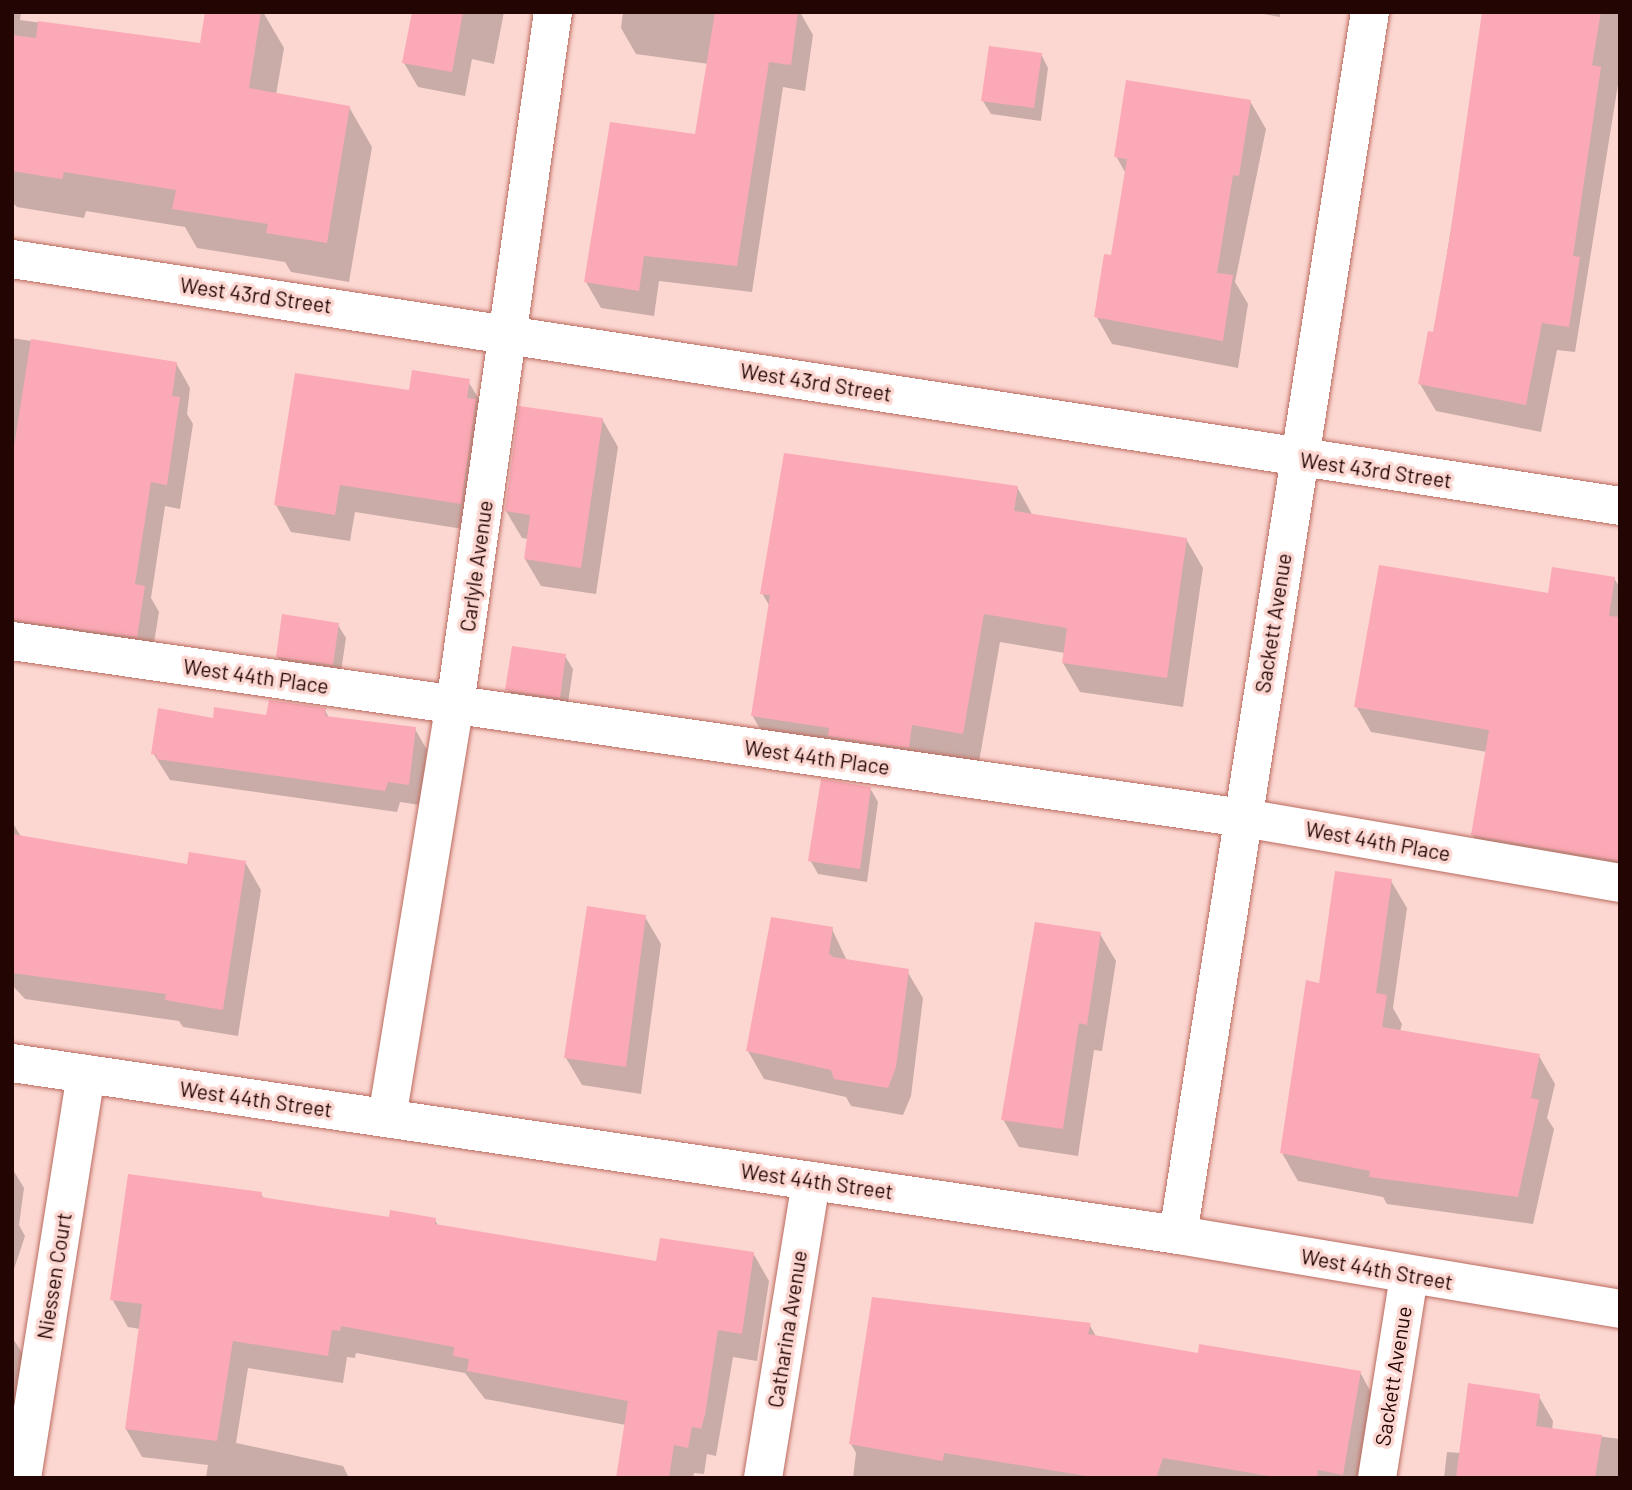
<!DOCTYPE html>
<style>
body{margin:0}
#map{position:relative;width:1632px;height:1490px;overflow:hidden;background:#fcd7d1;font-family:Barlow,sans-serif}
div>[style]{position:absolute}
.shadow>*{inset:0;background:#0003}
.building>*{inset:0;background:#fba9b6}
.roads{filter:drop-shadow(0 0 2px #bb6a5f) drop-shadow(0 0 2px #bb6a5f)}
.minor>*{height:38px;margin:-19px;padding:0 19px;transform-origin:19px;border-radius:19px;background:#fff}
span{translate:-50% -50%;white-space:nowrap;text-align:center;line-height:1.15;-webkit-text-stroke:7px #fcd7d1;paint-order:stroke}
.street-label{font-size:21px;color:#230504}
.frame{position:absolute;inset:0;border:14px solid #230504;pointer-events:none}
</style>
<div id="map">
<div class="shadow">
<i style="clip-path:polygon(12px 12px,21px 12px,20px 20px,201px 45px,206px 12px,263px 12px,284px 48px,276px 95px,349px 107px,372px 147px,349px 282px,291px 272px,285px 262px,197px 248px,185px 227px,86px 211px,84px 218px,17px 207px,12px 202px)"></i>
<i style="clip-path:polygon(413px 12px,504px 12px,494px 64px,472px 59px,465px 96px,418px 87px,404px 63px)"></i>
<i style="clip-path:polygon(623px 12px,800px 12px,813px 35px,805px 91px,783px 87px,752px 292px,659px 281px,654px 316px,601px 308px,586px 282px,697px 136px,709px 64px,636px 54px,621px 28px)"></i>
<i style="clip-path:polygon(1253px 12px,1280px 12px,1280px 17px)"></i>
<i style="clip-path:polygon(1486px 12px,1620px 12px,1620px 72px,1575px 352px,1557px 350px,1541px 432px,1436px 411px,1420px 384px,1434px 334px)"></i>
<i style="clip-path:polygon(1041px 54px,1048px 68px,1041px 121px,991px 114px,983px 101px)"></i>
<i style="clip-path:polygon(1250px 101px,1266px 129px,1235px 282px,1248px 304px,1238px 368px,1112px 344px,1096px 316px,1113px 257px,1126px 174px,1116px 156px)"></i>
<i style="clip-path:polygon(12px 338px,176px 363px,190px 388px,187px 414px,193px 424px,180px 509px,165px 506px,151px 598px,159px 612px,151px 661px,12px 644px)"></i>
<i style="clip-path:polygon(468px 381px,484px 408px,476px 531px,355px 512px,350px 541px,291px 532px,276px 505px,410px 392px)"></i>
<i style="clip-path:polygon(602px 419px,618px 447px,596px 594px,541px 586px,525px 559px,528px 539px,522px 538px,506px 511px)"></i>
<i style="clip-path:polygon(1017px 487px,1033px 516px,1186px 539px,1203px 568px,1183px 707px,1080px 692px,1063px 663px,1065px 653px,1000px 642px,979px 762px,769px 744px,752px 715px,770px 607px,762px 593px)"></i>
<i style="clip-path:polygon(1614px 578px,1620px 588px,1620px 883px,1487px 860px,1473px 835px,1487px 752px,1371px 732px,1356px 706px,1550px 595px)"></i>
<i style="clip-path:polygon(338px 625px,346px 638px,340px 678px,285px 670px,277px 656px)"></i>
<i style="clip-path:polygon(565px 656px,573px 669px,567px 710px,514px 703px,507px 689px)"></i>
<i style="clip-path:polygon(325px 710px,329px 718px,415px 729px,427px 750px,420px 805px,400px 802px,397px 812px,170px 780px,153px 753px,214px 720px)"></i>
<i style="clip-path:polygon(870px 788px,878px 802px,867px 882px,818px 874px,810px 860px)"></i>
<i style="clip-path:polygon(12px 822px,22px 838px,189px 866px,245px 862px,261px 890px,238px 1036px,183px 1027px,179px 1021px,25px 999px,12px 985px)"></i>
<i style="clip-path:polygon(1391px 881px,1407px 908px,1393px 1008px,1402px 1024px,1400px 1032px,1539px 1056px,1555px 1084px,1547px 1118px,1554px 1129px,1533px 1224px,1387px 1204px,1383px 1197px,1298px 1181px,1282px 1153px,1320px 985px)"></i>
<i style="clip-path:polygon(645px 917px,661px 944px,641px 1094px,582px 1085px,566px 1058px)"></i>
<i style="clip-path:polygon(832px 929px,847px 961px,907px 971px,923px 998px,911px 1096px,903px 1115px,851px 1106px,846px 1097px,764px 1079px,748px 1051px)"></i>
<i style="clip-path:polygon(1100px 934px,1116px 961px,1102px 1051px,1094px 1050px,1078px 1156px,1019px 1147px,1003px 1119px)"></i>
<i style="clip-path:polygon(12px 1168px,24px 1188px,19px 1225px,25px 1236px,12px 1275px)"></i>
<i style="clip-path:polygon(261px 1194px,264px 1199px,390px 1219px,435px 1220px,439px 1227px,657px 1263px,753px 1253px,769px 1281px,757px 1361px,733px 1357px,716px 1456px,707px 1454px,704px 1474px,694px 1473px,693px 1478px,618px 1478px,626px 1425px,485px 1399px,465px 1373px,356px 1353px,355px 1358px,347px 1357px,343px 1383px,248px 1368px,236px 1443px,343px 1466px,349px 1478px,206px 1478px,208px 1465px,142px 1457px,126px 1429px,140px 1329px,128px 1327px,112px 1299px)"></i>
<i style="clip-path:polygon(1089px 1324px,1097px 1338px,1199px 1355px,1360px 1372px,1375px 1400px,1362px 1478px,853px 1478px,856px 1453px,851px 1444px)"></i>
<i style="clip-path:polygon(12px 1337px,28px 1362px,18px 1406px,12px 1405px)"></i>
<i style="clip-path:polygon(1538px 1395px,1553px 1421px,1552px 1430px,1620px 1439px,1620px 1478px,1444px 1478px,1447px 1452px,1461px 1453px)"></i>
</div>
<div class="building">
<i style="clip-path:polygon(205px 12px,261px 12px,249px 88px,350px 106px,327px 243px,266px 233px,268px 224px,172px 209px,176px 190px,64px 172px,62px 179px,12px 171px,12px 35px,36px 38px,38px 21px,200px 43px)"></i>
<i style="clip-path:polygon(412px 12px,463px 12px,452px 72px,402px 63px)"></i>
<i style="clip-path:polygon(715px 12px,798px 12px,791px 65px,769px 62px,737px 266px,644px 256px,639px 291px,584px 282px,610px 122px,695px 134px)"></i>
<i style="clip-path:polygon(1482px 12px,1601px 12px,1592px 65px,1601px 67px,1573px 256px,1580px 257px,1569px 327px,1542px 323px,1526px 405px,1418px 384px,1428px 331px,1433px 332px,1450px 236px)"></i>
<i style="clip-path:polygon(989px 46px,1042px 53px,1034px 108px,981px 101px)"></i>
<i style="clip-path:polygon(1126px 80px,1251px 100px,1239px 176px,1233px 175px,1217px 273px,1233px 275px,1223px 341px,1094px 317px,1104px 254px,1111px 255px,1127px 159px,1114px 157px)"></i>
<i style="clip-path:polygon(31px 339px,177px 362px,172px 396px,180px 397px,167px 485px,151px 482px,135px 584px,145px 586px,137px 637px,12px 620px,12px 459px)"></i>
<i style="clip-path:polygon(412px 370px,470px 379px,467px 398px,476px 399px,461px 504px,340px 485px,335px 515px,274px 505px,295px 373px,409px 390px)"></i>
<i style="clip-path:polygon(519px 406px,603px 418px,581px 568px,524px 559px,530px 515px,505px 511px)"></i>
<i style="clip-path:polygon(784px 453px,1018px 486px,1014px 511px,1187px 538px,1167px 678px,1062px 663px,1067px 628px,984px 614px,963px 734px,912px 725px,909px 748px,828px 736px,829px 728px,751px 716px,770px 595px,760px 594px)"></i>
<i style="clip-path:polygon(1379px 565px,1548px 593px,1552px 567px,1615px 577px,1609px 616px,1620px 617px,1620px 861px,1471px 835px,1489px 730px,1354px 707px)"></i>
<i style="clip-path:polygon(282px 614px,339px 623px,333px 665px,276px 657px)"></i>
<i style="clip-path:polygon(512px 646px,566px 654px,560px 698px,505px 690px)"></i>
<i style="clip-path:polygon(269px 700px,326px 708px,325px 716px,416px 727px,409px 785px,388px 782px,385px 791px,156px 759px,157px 755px,151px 754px,158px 708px,213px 718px,214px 707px,266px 715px)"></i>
<i style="clip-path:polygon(821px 779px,871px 787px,860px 869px,808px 861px)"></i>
<i style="clip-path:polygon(12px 834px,187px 864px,189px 852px,246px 861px,223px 1010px,165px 1000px,166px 994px,12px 973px)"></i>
<i style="clip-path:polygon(1335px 871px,1392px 879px,1376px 993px,1387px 995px,1382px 1027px,1540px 1054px,1531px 1098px,1539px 1100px,1518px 1197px,1369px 1177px,1370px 1171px,1280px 1153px,1306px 980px,1319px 983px)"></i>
<i style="clip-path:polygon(587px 906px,646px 915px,626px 1067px,564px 1058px)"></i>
<i style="clip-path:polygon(771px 917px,833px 927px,829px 954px,833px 957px,909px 969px,896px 1067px,888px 1088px,834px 1079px,831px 1070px,746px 1051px)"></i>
<i style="clip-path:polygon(1035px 922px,1101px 932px,1087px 1025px,1079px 1023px,1063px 1129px,1001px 1120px)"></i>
<i style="clip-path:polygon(128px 1174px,262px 1192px,261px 1197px,389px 1217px,390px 1210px,436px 1218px,435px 1224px,656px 1261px,660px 1238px,754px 1252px,742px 1334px,718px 1330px,705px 1415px,701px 1429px,692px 1427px,688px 1448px,674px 1445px,669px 1478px,616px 1478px,628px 1401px,467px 1371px,469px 1359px,453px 1356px,454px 1347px,341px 1326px,340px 1331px,332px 1330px,328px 1356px,233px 1341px,217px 1441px,125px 1429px,142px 1304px,110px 1300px)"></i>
<i style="clip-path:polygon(872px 1297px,1091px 1323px,1088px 1334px,1198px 1353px,1199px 1344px,1361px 1371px,1343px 1475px,1318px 1470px,1317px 1478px,1281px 1478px,1163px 1458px,1156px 1478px,1099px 1478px,944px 1453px,943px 1461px,849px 1444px)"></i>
<i style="clip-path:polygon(1468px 1383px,1540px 1394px,1536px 1426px,1602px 1435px,1595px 1478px,1456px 1478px)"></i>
</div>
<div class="roads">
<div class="minor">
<i style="left:12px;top:259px;width:1627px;rotate:8.73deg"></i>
<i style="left:12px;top:641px;width:1245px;rotate:8.18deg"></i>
<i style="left:1244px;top:818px;width:382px;rotate:9.8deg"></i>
<i style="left:12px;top:1063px;width:1179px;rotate:8.39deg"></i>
<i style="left:1178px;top:1235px;width:448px;rotate:9.5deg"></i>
<i style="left:387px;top:1118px;width:419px;rotate:-80.7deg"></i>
<i style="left:455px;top:705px;width:700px;rotate:-81.95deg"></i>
<i style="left:1178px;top:1235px;width:1238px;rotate:-81.08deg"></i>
<i style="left:22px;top:1478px;width:409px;rotate:-81deg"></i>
<i style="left:763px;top:1478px;width:301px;rotate:-80.8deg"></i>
<i style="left:1377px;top:1478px;width:206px;rotate:-81deg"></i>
</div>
</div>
<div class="street-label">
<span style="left:256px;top:295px;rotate:8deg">West 43rd Street</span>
<span style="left:816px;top:382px;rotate:9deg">West 43rd Street</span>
<span style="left:1376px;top:470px;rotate:8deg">West 43rd Street</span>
<span style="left:476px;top:566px;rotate:-82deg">Carlyle Avenue</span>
<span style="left:1273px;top:623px;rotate:-81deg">Sackett Avenue</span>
<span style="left:256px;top:676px;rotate:8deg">West 44th Place</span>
<span style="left:817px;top:757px;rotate:8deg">West 44th Place</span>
<span style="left:1378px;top:841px;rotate:10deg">West 44th Place</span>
<span style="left:256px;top:1099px;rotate:8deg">West 44th Street</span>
<span style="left:817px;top:1181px;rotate:8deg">West 44th Street</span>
<span style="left:1377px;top:1269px;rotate:10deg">West 44th Street</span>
<span style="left:54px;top:1276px;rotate:-81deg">Niessen Court</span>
<span style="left:787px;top:1329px;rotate:-81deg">Catharina Avenue</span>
<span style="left:1393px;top:1376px;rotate:-81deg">Sackett Avenue</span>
</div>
<div class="frame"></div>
</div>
